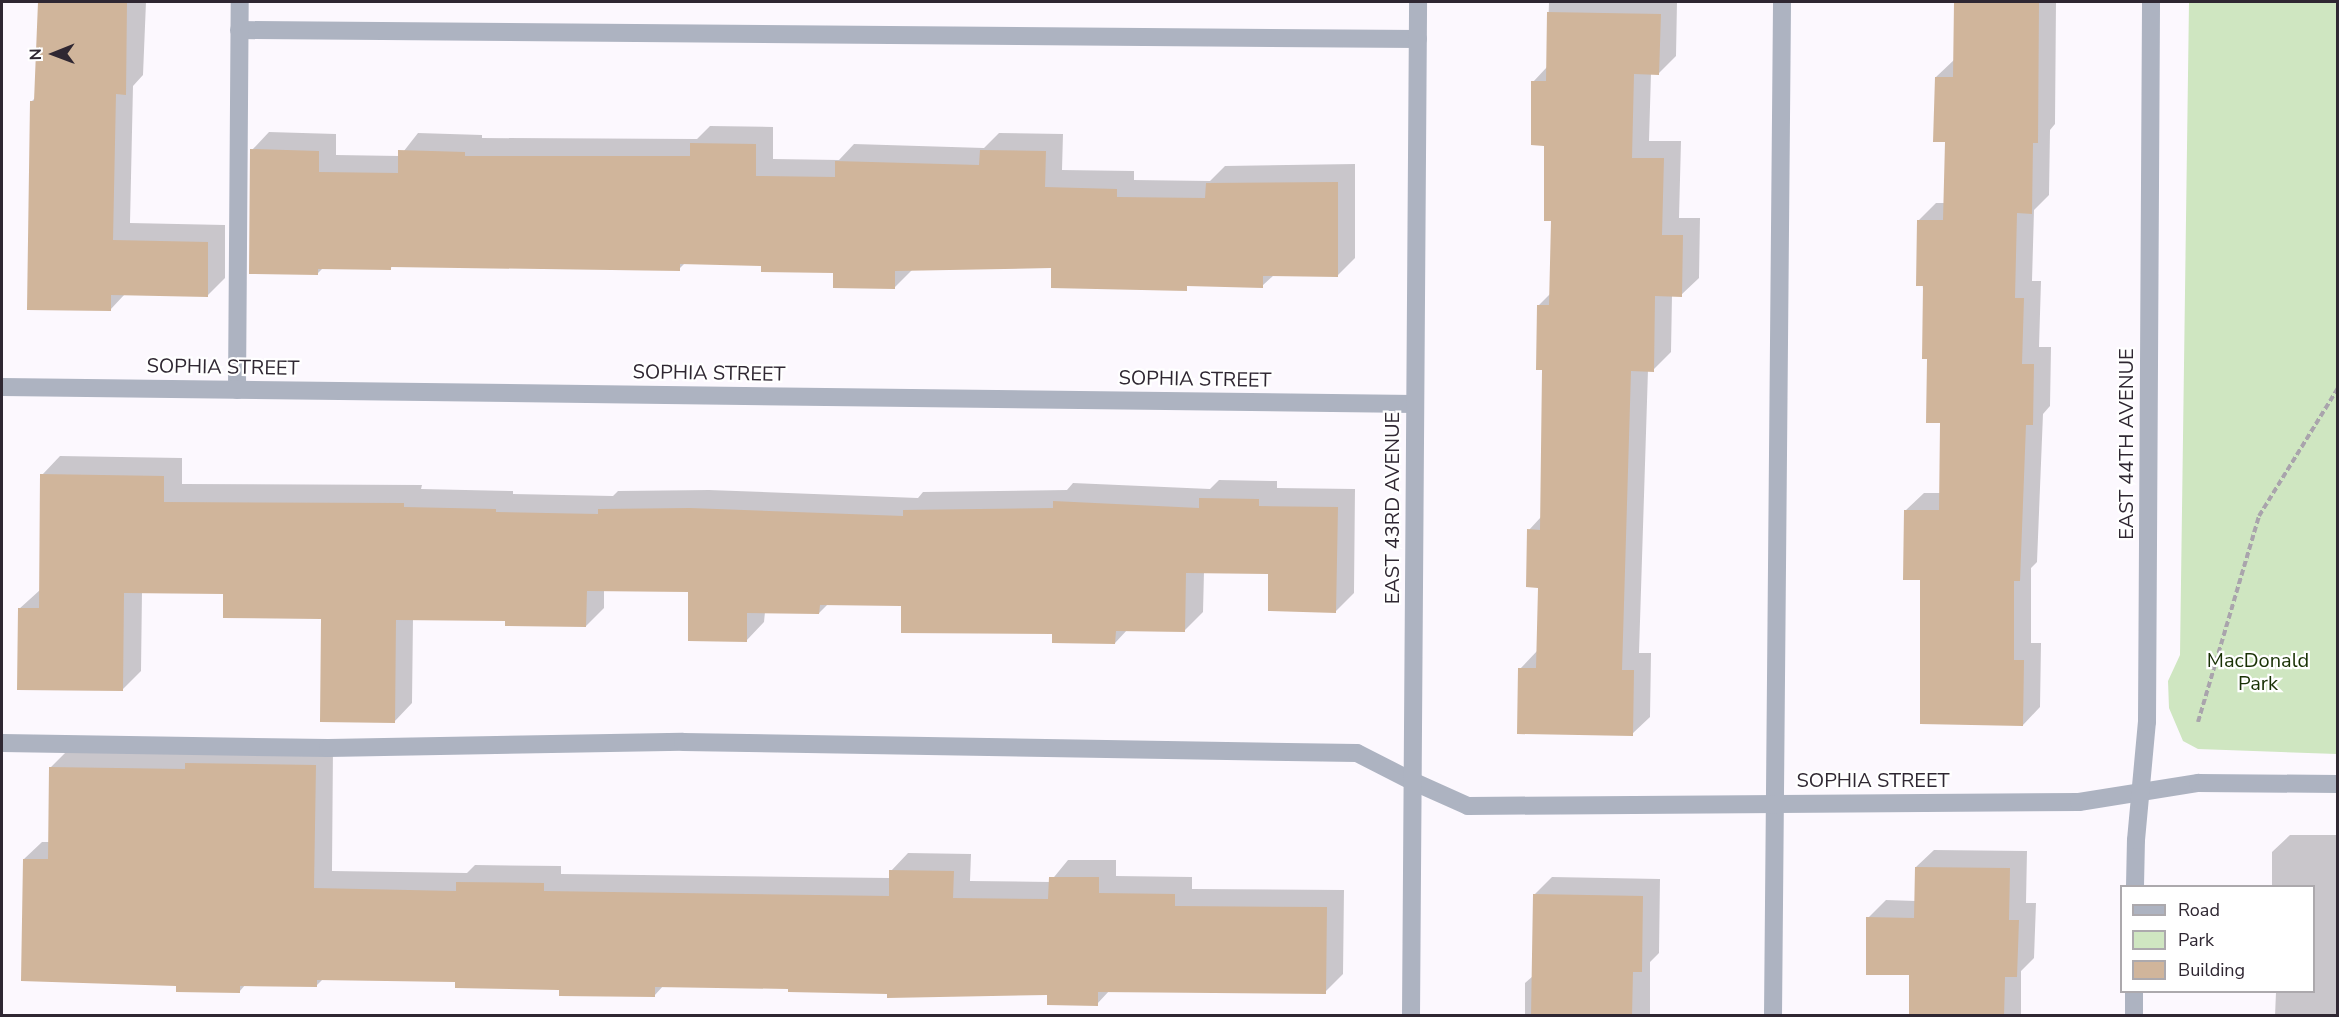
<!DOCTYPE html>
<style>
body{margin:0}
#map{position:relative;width:2339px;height:1017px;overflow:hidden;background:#fcf8fe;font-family:"Nunito Sans",sans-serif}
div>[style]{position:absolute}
.green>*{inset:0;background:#cfe6c1}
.shadow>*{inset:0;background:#0003}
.building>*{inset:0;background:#d0b59b}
.path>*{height:4px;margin-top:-2px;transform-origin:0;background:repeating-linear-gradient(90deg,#a9a4ac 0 6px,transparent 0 9px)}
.service>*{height:18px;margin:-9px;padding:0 9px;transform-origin:9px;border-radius:9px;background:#adb3c1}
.minor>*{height:18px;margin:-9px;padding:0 9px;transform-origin:9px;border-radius:9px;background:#adb3c1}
span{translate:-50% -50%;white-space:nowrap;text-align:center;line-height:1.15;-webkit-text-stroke:4.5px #fff;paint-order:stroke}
.street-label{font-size:20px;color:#2f2732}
.park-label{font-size:20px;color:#193105}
.frame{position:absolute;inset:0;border:3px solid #2f2732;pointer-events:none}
.legend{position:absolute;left:2120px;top:885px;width:195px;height:108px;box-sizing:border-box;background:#fff;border:2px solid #aca9ad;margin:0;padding:8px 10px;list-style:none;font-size:18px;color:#2f2732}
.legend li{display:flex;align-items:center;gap:12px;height:30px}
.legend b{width:30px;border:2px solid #aca9ad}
.north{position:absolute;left:24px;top:24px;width:60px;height:60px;-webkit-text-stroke:4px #fff;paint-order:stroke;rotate:269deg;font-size:16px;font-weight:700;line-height:24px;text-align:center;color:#2f2732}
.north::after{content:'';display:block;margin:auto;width:21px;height:27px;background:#2f2732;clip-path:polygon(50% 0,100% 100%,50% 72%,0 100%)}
</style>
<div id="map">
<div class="green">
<i style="clip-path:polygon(2189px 2px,2337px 2px,2337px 754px,2198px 749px,2183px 741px,2169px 708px,2168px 681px,2180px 655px)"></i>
</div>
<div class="shadow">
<i style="clip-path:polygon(39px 2px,146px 2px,143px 75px,133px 86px,130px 223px,225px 225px,225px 278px,207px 296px,125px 294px,110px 310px,31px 102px,36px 97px)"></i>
<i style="clip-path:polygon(1549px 2px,1677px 2px,1676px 56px,1659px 73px,1651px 73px,1649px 141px,1681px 141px,1679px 218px,1700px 218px,1699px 278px,1681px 295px,1672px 295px,1671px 352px,1653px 370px,1648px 370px,1639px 653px,1651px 653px,1650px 717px,1632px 734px,1520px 669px,1538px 650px,1540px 586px,1529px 530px,1541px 517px,1543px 369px,1538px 306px,1551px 293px,1553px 219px,1546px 144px,1533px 82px,1547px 67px)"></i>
<i style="clip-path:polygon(1956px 2px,2056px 2px,2055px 124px,2050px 130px,2049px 195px,2034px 210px,2032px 281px,2041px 281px,2039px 347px,2051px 347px,2050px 406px,2043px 414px,2037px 562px,2031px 568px,2031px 643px,2041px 643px,2040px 707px,2023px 725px,1922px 578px,1906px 510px,1924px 493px,1941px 493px,1942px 422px,1928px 358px,1918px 221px,1936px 203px,1945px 203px,1946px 141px,1936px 77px,1955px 59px)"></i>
<i style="clip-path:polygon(710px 126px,773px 127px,773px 159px,839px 160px,854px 144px,984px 148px,999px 133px,1063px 134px,1062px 170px,1134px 171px,1134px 180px,1210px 181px,1225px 166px,1355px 164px,1355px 258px,1337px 276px,1274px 275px,1262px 286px,1053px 286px,1053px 267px,912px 270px,894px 288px,835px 271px,763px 264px,685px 263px,679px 269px,393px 265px,390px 269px,323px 268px,317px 274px,252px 150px,269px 132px,336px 134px,336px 155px,400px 156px,418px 133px,482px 135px,482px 138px,697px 139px)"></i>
<i style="clip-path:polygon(60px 456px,182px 458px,182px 484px,422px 485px,421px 489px,513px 491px,513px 494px,613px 496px,618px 491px,709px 490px,918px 498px,923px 492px,1067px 490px,1073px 483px,1210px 489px,1219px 480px,1277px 481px,1277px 488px,1355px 489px,1354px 593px,1336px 611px,1270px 573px,1204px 572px,1203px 612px,1185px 630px,1128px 629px,1115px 643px,903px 605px,828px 604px,819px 613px,765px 612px,764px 622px,746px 641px,690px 591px,604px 590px,604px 608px,586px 626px,506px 619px,413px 618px,412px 703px,394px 722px,322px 618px,225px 593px,142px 591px,141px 671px,122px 690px,19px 609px,40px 590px,42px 475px)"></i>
<i style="clip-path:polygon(333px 748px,332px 871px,467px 873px,475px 865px,561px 866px,561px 874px,890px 878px,891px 871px,908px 853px,971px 854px,970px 881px,1050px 882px,1068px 860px,1116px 860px,1116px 876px,1192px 877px,1192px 889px,1344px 890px,1343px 974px,1325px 992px,1110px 990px,1097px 1004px,1048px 994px,664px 985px,654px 996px,456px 980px,324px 978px,317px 985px,246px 984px,239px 992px,177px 984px,24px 859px,42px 842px,50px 842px,51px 767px,68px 750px)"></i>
<i style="clip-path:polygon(2290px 835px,2338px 835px,2338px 1016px,2275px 1016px,2276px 992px,2314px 992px,2314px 886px,2272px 886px,2272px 852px)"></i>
<i style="clip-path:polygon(1934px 850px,2027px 851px,2026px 903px,2036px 903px,2034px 958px,2021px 971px,2021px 1016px,1910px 1016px,1911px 974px,1868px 918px,1886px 900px,1916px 901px,1916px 867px)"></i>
<i style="clip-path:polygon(1552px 877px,1660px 879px,1659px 953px,1650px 962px,1650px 1016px,1525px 1016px,1525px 983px,1533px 976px,1534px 895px)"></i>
</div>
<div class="building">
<i style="clip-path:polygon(38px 2px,127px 2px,126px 95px,116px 94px,113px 240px,208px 242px,208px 297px,111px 295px,111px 311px,27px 310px,30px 101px,34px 101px)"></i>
<i style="clip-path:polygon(1954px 2px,2039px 2px,2038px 143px,2033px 143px,2032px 214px,2017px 213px,2015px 298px,2024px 298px,2022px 364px,2034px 364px,2033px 425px,2026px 425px,2020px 581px,2014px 581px,2014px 660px,2024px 660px,2023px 726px,1920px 724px,1920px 580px,1903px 580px,1904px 510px,1939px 510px,1940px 423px,1926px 423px,1927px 359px,1922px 359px,1923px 286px,1916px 286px,1917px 220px,1943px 220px,1945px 142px,1933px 142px,1935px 77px,1953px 77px)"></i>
<i style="clip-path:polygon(1547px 12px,1661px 14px,1659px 75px,1634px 74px,1632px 158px,1664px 158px,1662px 235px,1683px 235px,1682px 297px,1655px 296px,1654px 372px,1631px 371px,1622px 670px,1634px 670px,1633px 736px,1517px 734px,1518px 668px,1536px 668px,1538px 588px,1526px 587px,1527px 529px,1540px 530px,1542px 370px,1536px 370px,1537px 305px,1549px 305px,1551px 221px,1544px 221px,1544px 146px,1531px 145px,1531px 81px,1546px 81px)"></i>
<i style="clip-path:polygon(690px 143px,756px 144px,756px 176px,835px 177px,835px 161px,979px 165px,980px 150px,1046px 151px,1045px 187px,1117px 189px,1117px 197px,1205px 198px,1206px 183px,1338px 182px,1338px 277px,1263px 276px,1263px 288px,1187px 286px,1187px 291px,1051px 288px,1051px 268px,895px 271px,895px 289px,833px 288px,833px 273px,761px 272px,761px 266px,680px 264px,680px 271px,391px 267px,391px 270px,318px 269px,318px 275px,249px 274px,250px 149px,319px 151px,319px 172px,398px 173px,398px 150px,465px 152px,465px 156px,690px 156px)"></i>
<i style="clip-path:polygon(40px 474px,164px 476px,164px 502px,404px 503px,404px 507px,496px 509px,496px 512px,598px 514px,598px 509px,690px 508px,903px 516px,903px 510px,1053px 508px,1053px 501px,1199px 508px,1199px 498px,1259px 499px,1259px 506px,1338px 507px,1336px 613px,1268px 611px,1268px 574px,1186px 573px,1185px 632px,1116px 631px,1115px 644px,1052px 643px,1052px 634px,901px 633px,901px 606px,820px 605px,819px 614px,747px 613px,747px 642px,688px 641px,688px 592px,587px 591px,586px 627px,505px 626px,505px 621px,396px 620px,395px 723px,320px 722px,321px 619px,223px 618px,223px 594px,124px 593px,123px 691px,17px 690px,18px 608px,39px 608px)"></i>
<i style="clip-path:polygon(185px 763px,316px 765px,314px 888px,456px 891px,456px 882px,544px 883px,544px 891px,889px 896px,889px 870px,954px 871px,953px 898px,1048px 899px,1049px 877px,1099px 877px,1099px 893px,1175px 894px,1175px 906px,1327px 907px,1326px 994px,1098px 992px,1098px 1006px,1047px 1005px,1047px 995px,887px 998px,887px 994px,788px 992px,788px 989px,655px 987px,655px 997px,559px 996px,559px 990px,455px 988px,455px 982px,317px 980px,317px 987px,240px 986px,240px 993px,176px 992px,176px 986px,21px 981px,23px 859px,48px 859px,49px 767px,185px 769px)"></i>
<i style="clip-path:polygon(1915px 867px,2010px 868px,2009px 920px,2019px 920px,2017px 977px,2005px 977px,2004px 1016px,1909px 1016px,1909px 975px,1866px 975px,1866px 917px,1914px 918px)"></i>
<i style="clip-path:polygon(1533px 894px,1643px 896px,1642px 972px,1633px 972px,1632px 1016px,1531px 1016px)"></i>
</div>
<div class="path">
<i style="left:2198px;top:722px;width:215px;rotate:-73.5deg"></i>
<i style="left:2259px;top:516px;width:150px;rotate:-58.3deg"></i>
</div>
<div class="service">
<i style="left:239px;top:30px;width:1179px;rotate:0.44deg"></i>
<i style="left:237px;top:390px;width:388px;rotate:-89.6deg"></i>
<i style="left:2px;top:743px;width:326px;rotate:0.9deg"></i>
<i style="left:328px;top:748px;width:355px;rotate:-1deg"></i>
<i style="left:683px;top:742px;width:674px;rotate:0.94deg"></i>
<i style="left:1357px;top:753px;width:62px;rotate:27deg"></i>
<i style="left:1773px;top:1016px;width:1014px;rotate:-89.49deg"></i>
</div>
<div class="minor">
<i style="left:2px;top:387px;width:1413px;rotate:0.69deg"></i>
<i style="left:1412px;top:781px;width:61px;rotate:24.1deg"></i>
<i style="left:1468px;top:806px;width:611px;rotate:-0.38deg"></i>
<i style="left:2079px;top:802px;width:121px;rotate:-9.1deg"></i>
<i style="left:2198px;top:783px;width:140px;rotate:0.4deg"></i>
<i style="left:2135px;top:886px;width:46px;rotate:-88.8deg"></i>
<i style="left:2136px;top:840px;width:119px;rotate:-84.7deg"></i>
<i style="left:2147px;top:722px;width:720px;rotate:-89.68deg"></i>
<i style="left:1411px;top:1016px;width:1014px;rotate:-89.6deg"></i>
<i style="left:2134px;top:1016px;width:24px;rotate:-90deg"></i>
</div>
<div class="street-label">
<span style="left:223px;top:367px;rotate:1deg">SOPHIA STREET</span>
<span style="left:709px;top:373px;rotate:1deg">SOPHIA STREET</span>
<span style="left:1195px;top:379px;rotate:1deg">SOPHIA STREET</span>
<span style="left:2126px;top:444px;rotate:-90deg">EAST 44TH AVENUE</span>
<span style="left:1392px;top:508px;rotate:-90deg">EAST 43RD AVENUE</span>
<span style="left:1873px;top:780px">SOPHIA STREET</span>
</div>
<div class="park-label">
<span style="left:2258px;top:672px">MacDonald<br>Park</span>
</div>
<div class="frame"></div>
<ul class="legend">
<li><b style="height:8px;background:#adb3c1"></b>Road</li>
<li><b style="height:16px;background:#cfe6c1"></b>Park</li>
<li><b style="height:16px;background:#d0b59b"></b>Building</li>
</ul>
<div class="north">N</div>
</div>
